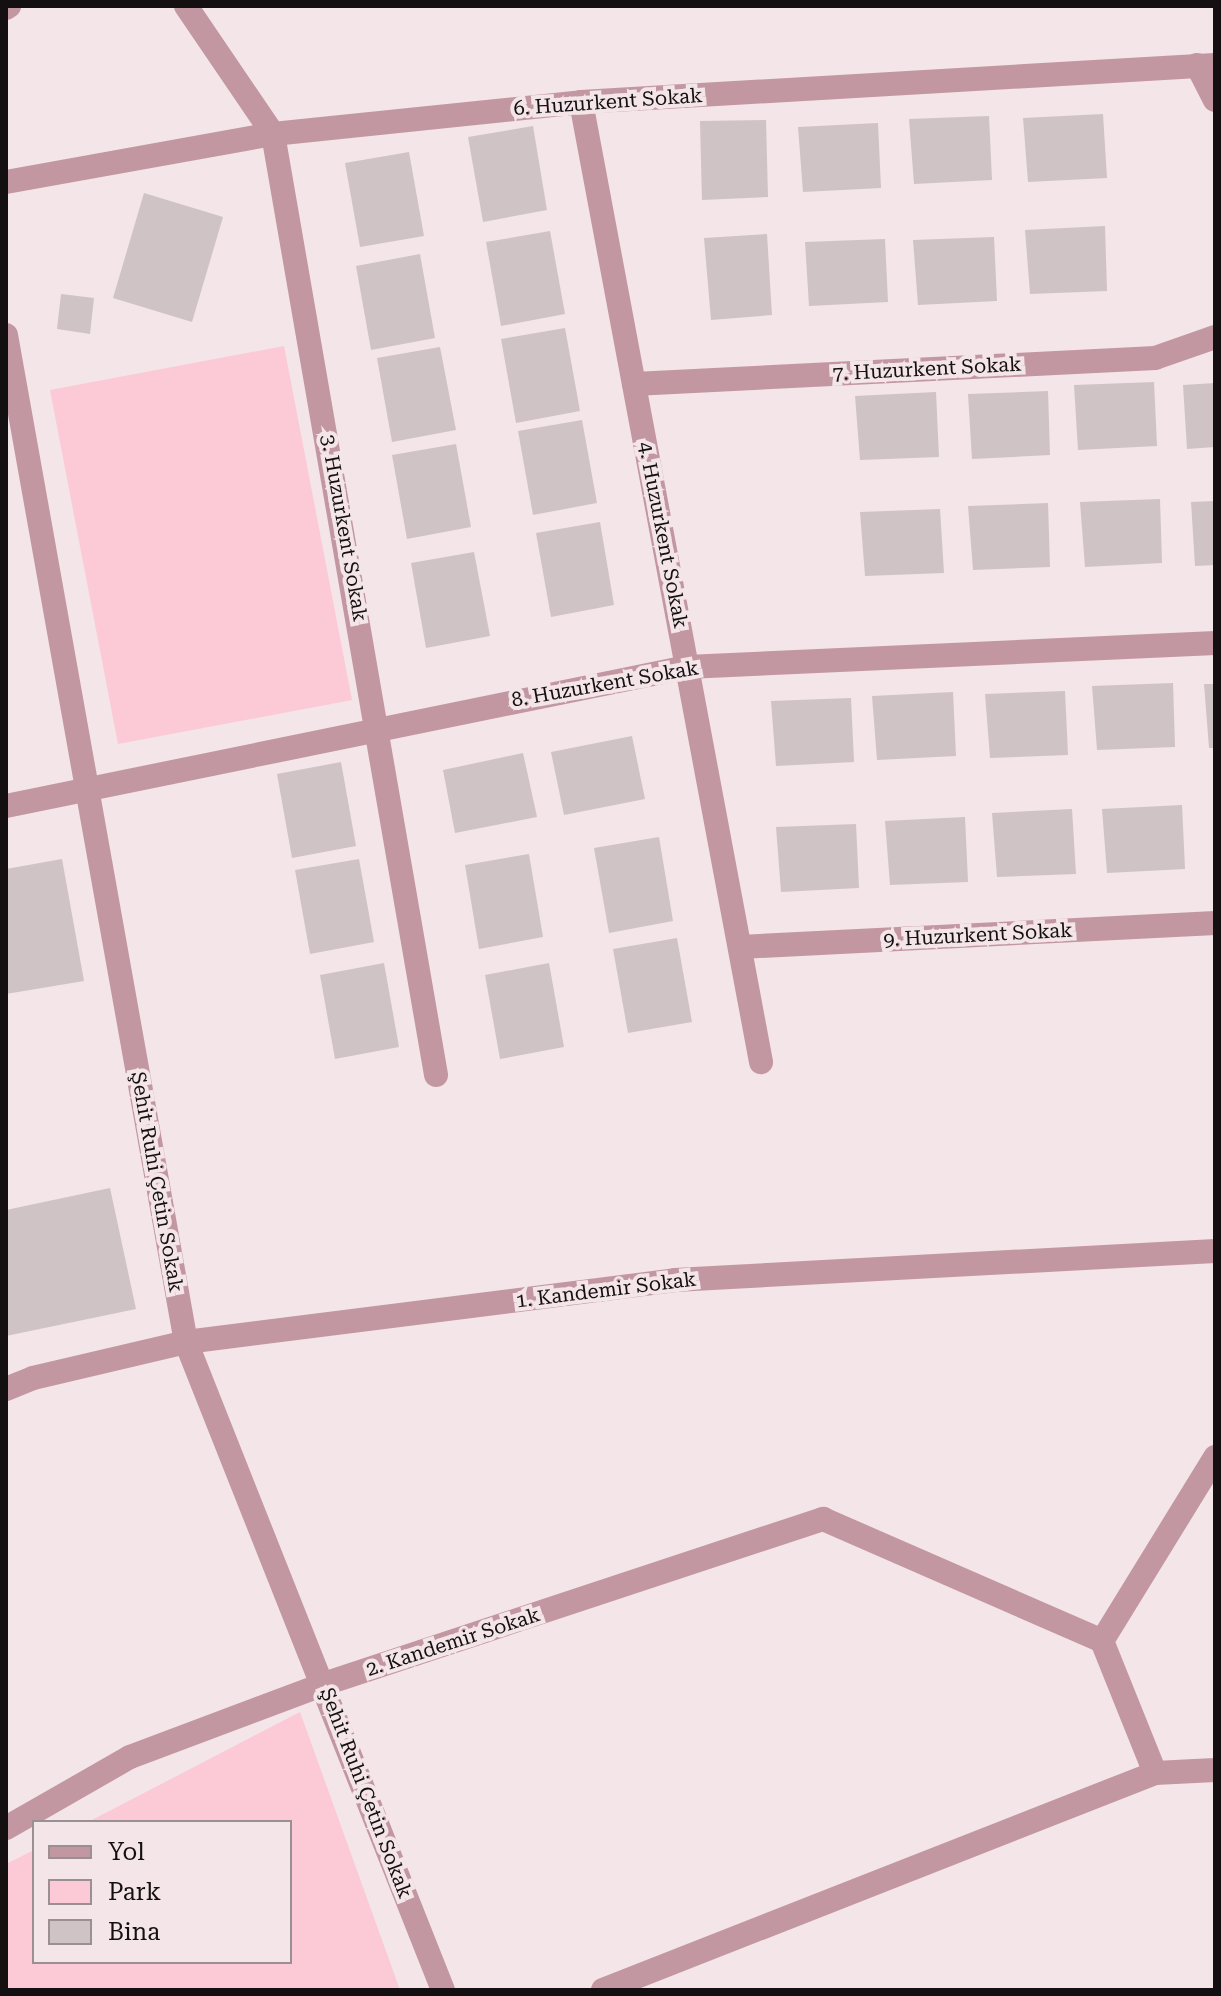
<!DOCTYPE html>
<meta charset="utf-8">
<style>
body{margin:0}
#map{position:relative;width:1221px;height:1996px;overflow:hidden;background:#f3e5e8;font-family:"Roboto Serif",serif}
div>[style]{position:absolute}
.green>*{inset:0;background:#fcc9d7}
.building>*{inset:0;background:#d0c3c6}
.minor>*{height:24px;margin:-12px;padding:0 12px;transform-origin:12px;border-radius:12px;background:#c297a2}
.tertiary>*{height:24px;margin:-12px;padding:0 12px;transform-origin:12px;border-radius:12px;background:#c297a2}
span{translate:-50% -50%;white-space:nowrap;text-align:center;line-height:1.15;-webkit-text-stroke:8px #f3e5e8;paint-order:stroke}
.street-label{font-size:20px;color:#140f10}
.frame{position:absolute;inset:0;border:8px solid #140f10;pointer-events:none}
.legend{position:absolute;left:32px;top:1820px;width:260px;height:144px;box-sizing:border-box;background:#f3e5e8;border:2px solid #9a8f92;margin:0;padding:10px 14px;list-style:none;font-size:24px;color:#140f10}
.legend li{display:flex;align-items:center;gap:16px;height:40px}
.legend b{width:40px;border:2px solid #9a8f92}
</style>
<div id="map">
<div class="green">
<i style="clip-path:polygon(284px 346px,352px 700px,118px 744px,50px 390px)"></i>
<i style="clip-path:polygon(300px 1712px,400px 1990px,6px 1990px,6px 1864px,34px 1850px,34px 1962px,290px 1962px,290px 1822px,88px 1822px)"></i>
</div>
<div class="building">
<i style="clip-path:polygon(1103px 114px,1107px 178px,1028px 182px,1023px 118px)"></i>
<i style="clip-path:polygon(989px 116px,992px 180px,914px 184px,909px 119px)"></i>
<i style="clip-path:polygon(766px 120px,768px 197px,702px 200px,700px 121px)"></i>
<i style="clip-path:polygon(878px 123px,881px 188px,803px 192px,798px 127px)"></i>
<i style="clip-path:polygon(533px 126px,547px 210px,483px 222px,468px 137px)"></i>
<i style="clip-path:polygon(409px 152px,424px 236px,360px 247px,345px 163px)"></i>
<i style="clip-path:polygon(144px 193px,223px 217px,192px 322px,113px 298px)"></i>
<i style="clip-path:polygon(1105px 226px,1107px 291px,1030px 294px,1025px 230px)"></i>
<i style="clip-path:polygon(550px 231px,565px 314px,501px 326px,486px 242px)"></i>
<i style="clip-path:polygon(767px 234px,772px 315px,711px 320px,704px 238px)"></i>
<i style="clip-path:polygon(994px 237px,997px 301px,918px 305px,913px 240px)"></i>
<i style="clip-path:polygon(885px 239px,888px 302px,809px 306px,805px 242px)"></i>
<i style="clip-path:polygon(420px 254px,435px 338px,371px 350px,356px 266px)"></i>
<i style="clip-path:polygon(61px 294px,94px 298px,90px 334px,57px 329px)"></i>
<i style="clip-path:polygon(565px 328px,580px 411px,516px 423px,501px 339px)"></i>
<i style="clip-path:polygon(440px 347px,456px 430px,392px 442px,377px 358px)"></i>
<i style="clip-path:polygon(1154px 382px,1157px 446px,1078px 450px,1074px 385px)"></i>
<i style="clip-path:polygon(1215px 383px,1215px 447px,1187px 449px,1183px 385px)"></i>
<i style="clip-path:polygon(1048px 391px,1050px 455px,972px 459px,968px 394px)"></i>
<i style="clip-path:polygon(936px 392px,939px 457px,860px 460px,855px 396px)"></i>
<i style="clip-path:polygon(582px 420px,597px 503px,533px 515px,518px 431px)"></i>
<i style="clip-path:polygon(456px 444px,471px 527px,407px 539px,392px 455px)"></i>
<i style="clip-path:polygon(1160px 499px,1162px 563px,1085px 567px,1080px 502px)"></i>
<i style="clip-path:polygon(1215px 501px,1215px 565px,1195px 566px,1191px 502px)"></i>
<i style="clip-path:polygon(1048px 503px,1050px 567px,973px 570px,968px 506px)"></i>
<i style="clip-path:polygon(940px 509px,944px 573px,865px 576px,860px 512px)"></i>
<i style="clip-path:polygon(600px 522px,614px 605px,551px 617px,536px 533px)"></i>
<i style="clip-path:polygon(474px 552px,490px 636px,426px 648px,411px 563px)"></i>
<i style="clip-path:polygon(1173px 683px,1175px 747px,1097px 750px,1092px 686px)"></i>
<i style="clip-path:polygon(1204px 684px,1215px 684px,1215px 748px,1209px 748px)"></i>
<i style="clip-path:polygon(1065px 691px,1068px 755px,990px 758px,985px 694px)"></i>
<i style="clip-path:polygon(953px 692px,956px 756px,877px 760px,872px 696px)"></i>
<i style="clip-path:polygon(851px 698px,854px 762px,776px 766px,771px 701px)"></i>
<i style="clip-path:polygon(632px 736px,645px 799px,564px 815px,551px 752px)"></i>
<i style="clip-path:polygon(523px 753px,537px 817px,455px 833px,443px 770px)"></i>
<i style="clip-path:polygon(341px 762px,356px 846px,292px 858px,277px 774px)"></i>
<i style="clip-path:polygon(1182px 805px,1185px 869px,1107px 873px,1102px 809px)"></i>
<i style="clip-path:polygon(1072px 809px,1076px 874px,997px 877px,992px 813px)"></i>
<i style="clip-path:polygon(965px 817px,968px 882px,890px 885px,885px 821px)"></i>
<i style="clip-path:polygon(856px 824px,859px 888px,781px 892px,776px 827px)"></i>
<i style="clip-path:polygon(659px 837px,673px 921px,609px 933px,594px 848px)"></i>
<i style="clip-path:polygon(529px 854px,543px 937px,479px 949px,465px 865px)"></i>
<i style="clip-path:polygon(62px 859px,84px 981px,6px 994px,6px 869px)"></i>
<i style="clip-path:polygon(359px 859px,374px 942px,310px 954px,295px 870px)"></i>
<i style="clip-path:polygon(677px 938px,692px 1022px,628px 1033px,613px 949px)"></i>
<i style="clip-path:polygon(384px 963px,399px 1047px,335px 1059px,320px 975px)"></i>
<i style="clip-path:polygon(549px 963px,564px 1047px,500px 1059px,485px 975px)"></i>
<i style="clip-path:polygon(110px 1188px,136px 1309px,6px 1336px,6px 1210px)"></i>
</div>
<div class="minor">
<i style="left:186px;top:6px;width:155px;rotate:55.8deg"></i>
<i style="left:273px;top:134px;width:955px;rotate:80.17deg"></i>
<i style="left:1197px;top:65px;width:39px;rotate:63deg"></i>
<i style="left:581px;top:102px;width:977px;rotate:79.38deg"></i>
<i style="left:6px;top:182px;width:271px;rotate:-10.2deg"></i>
<i style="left:273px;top:134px;width:310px;rotate:-5.9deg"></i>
<i style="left:581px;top:102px;width:635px;rotate:-3.34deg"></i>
<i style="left:6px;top:335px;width:1023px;rotate:79.87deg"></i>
<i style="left:186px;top:1342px;width:697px;rotate:68.37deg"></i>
<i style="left:634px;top:384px;width:522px;rotate:-2.86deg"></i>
<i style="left:1155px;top:358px;width:64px;rotate:-19.3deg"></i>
<i style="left:6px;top:806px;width:695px;rotate:-11.54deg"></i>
<i style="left:687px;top:667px;width:529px;rotate:-2.6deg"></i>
<i style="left:740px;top:947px;width:476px;rotate:-2.9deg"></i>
<i style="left:6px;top:1389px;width:29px;rotate:-22deg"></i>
<i style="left:33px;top:1378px;width:157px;rotate:-13.2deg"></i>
<i style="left:186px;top:1342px;width:493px;rotate:-7.2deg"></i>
<i style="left:675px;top:1280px;width:541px;rotate:-3.07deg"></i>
<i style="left:1102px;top:1641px;width:216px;rotate:-58.4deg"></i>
<i style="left:6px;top:1828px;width:143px;rotate:-29.8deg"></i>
<i style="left:130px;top:1757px;width:207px;rotate:-20.6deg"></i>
<i style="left:324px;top:1684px;width:526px;rotate:-18.3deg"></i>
<i style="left:823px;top:1519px;width:305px;rotate:23.6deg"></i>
<i style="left:1102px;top:1641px;width:142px;rotate:68.1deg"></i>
<i style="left:1155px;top:1773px;width:60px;rotate:-2.9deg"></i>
<i style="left:603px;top:1990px;width:593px;rotate:-21.46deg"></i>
</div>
<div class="tertiary">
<i style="left:6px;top:8px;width:4px;rotate:-34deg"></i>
</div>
<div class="street-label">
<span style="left:608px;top:102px;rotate:-4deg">6. Huzurkent Sokak</span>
<span style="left:927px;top:369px;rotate:-3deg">7. Huzurkent Sokak</span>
<span style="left:344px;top:528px;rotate:80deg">3. Huzurkent Sokak</span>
<span style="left:663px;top:535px;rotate:79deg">4. Huzurkent Sokak</span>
<span style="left:605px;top:684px;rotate:-10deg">8. Huzurkent Sokak</span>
<span style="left:978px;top:935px;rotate:-3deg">9. Huzurkent Sokak</span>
<span style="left:157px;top:1182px;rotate:80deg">Şehit Ruhi Çetin Sokak</span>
<span style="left:606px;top:1290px;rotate:-7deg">1. Kandemir Sokak</span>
<span style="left:453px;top:1642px;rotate:-18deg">2. Kandemir Sokak</span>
<span style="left:366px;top:1793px;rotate:69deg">Şehit Ruhi Çetin Sokak</span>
</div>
<div class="frame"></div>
<ul class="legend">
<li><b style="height:10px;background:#c297a2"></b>Yol</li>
<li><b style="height:22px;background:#fcc9d7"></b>Park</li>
<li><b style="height:22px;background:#d0c3c6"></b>Bina</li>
</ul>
</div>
